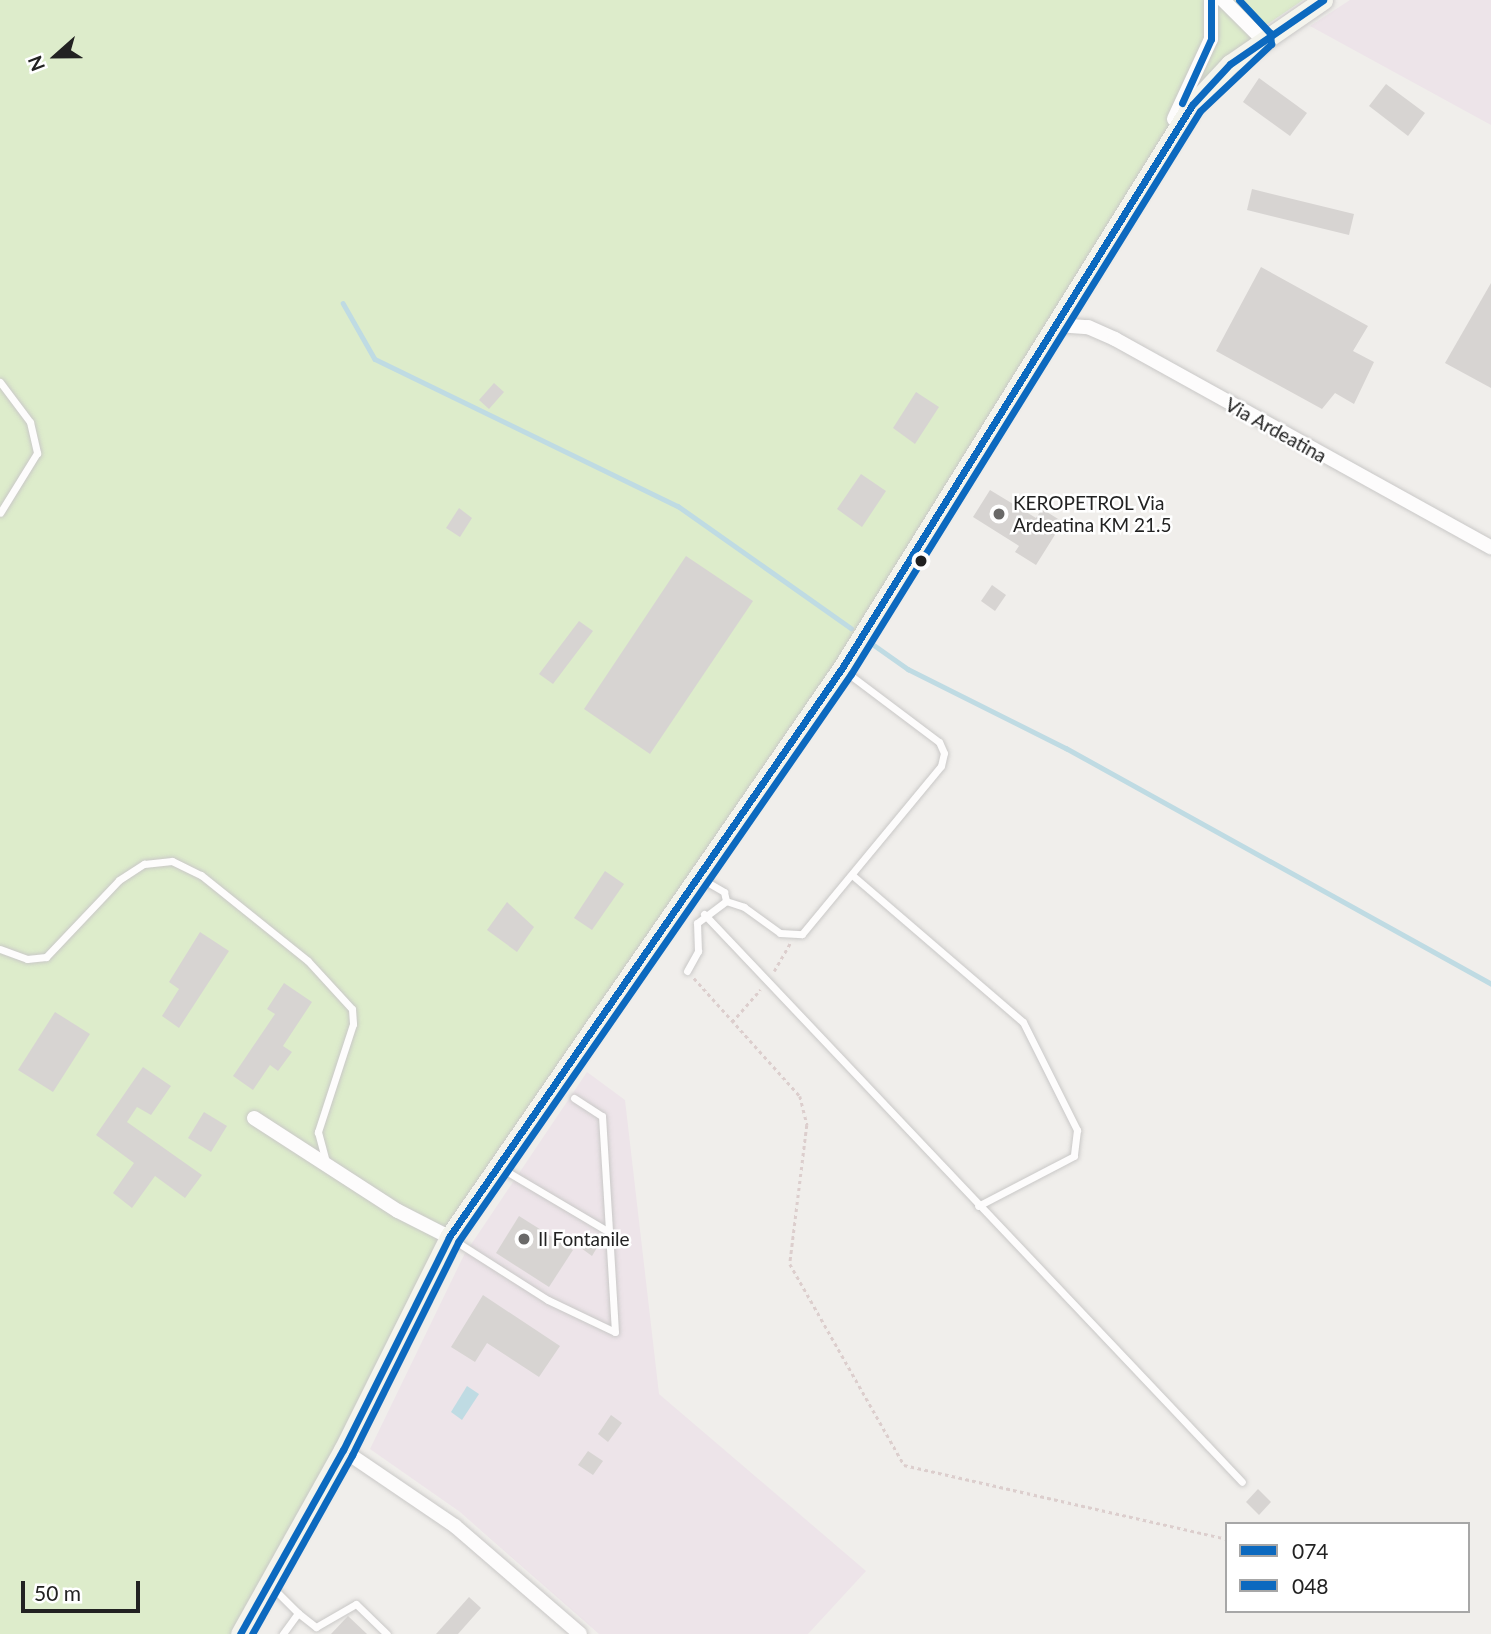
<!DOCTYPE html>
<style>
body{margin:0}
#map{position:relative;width:1491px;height:1634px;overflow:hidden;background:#f0eeeb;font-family:Lato,sans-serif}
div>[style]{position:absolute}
.industrial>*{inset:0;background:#ede4e9}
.grass>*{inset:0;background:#ddeccb}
.water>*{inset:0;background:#bfdbe3}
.stream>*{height:4.5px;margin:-2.25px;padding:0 2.25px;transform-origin:2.25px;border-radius:2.25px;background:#bfdbe3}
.building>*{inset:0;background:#d7d4d2}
.path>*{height:2.5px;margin-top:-1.25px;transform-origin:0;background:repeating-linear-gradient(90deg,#dccecd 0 3.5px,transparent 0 7px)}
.roads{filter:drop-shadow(0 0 2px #c9c8c7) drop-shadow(0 0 2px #c9c8c7)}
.service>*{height:7px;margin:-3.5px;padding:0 3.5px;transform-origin:3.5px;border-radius:3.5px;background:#fdfcfc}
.minor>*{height:14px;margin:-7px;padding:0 7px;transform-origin:7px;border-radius:7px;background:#fdfcfc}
.secondary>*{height:19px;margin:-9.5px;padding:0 9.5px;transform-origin:9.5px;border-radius:9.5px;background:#f4f4ed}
.bus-1>*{height:7px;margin:-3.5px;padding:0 3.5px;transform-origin:3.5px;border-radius:3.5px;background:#0c69bf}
.bus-2>*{height:7px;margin:-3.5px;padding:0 3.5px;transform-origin:3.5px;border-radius:3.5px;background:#0c69bf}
.dots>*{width:19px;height:19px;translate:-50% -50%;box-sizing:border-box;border:4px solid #fff;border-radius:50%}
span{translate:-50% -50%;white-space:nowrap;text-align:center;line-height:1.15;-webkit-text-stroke:5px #fff;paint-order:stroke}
.street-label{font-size:19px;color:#222}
.poi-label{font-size:19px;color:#222}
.left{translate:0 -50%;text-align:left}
.legend{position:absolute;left:1225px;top:1522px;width:245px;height:91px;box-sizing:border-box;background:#fff;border:2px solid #a7a7a7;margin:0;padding:9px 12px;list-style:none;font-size:21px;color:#222}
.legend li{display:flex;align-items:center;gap:14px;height:35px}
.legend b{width:35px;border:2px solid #a7a7a7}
.north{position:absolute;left:21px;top:21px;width:70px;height:70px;-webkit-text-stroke:5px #fff;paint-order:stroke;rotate:249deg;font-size:19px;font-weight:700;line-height:28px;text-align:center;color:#222}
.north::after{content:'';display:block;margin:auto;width:24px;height:32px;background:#222;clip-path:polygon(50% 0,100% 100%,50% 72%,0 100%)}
.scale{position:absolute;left:21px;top:1581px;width:119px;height:32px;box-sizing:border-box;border:4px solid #222;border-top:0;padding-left:9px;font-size:21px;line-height:24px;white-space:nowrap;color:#222;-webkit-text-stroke:5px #fff;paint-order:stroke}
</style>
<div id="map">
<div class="industrial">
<i style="clip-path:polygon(1350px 0,1491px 0,1491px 125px,1310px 26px)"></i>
<i style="clip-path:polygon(587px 1072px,625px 1100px,659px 1394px,866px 1571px,808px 1634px,599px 1634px,460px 1512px,370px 1449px,464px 1255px)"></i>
</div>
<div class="grass">
<i style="clip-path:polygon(0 0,1303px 0,1256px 32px,1135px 195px,842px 668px,496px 1165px,240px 1634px,0 1634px)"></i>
</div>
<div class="water">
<i style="clip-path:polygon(467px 1386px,479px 1394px,462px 1420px,451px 1412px)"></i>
</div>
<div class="stream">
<i style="left:343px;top:303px;width:64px;rotate:60.3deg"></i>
<i style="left:375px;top:359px;width:337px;rotate:25.9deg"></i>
<i style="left:678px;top:506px;width:212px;rotate:35.2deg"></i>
<i style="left:874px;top:645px;width:42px;rotate:35.2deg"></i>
<i style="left:908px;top:669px;width:177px;rotate:26.6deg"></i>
<i style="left:1066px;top:748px;width:486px;rotate:29deg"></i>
</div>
<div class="building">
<i style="clip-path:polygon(1259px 78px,1307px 113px,1290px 136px,1243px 102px)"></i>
<i style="clip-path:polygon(1386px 84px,1425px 113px,1408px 136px,1369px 106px)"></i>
<i style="clip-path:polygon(1252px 189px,1354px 214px,1349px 235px,1247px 210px)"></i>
<i style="clip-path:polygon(1261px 267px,1368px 326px,1353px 351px,1374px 362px,1354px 404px,1335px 393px,1322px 409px,1216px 351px)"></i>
<i style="clip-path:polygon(1491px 283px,1491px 388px,1445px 363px)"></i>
<i style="clip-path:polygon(494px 383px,504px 392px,489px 409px,479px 400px)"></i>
<i style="clip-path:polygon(916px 392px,939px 407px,915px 444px,893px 428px)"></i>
<i style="clip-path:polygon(861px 474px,886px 491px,862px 527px,837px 509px)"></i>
<i style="clip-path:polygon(990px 490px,1036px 518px,1042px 509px,1063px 522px,1036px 565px,1015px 552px,1019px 546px,973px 517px)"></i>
<i style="clip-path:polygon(459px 508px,472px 518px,460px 537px,446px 528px)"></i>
<i style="clip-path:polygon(686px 556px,753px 601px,650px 754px,584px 709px)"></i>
<i style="clip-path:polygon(992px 585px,1006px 595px,995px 611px,981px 601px)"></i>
<i style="clip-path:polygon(579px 621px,593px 631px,553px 684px,539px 674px)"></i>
<i style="clip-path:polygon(605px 871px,624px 884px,592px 930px,574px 918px)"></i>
<i style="clip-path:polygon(507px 902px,534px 927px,517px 952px,487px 930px)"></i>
<i style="clip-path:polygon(200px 932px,229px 951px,179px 1028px,162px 1016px,179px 989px,169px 982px)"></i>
<i style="clip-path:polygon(284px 983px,312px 1002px,283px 1046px,292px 1052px,278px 1071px,270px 1065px,253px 1090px,233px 1076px,275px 1014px,267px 1009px)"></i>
<i style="clip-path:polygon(55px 1012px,90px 1034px,53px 1092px,18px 1070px)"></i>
<i style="clip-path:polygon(143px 1067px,171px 1086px,151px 1115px,137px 1107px,127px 1122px,202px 1175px,185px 1198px,155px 1176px,132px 1208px,113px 1193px,134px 1163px,96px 1135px)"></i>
<i style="clip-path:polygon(204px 1112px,227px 1126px,211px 1152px,188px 1138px)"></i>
<i style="clip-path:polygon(519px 1216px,573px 1250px,549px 1287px,496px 1253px)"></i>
<i style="clip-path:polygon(590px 1234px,601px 1241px,592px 1256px,581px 1248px)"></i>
<i style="clip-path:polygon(483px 1295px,560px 1346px,539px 1377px,487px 1343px,475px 1362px,451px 1347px)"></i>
<i style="clip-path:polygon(611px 1415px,622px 1423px,608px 1442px,598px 1434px)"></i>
<i style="clip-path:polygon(588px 1451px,603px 1461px,593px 1475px,578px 1465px)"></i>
<i style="clip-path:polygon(1258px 1489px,1271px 1502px,1259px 1515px,1246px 1502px)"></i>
<i style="clip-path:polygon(469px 1597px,481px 1608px,458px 1634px,436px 1634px)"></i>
<i style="clip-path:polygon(348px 1616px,367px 1634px,331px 1634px)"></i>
</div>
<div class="path">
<i style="left:774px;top:971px;width:32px;rotate:-60deg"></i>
<i style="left:694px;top:978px;width:159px;rotate:48.1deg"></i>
<i style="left:800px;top:1096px;width:30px;rotate:76deg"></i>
<i style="left:807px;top:1125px;width:140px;rotate:97deg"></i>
<i style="left:790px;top:1264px;width:231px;rotate:60.4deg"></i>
<i style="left:904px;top:1465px;width:331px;rotate:12.9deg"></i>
<i style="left:732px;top:1022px;width:43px;rotate:-48.8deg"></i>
</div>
<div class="roads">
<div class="service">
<i style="left:0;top:382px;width:50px;rotate:53.1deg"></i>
<i style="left:30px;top:422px;width:32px;rotate:77deg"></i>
<i style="left:37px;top:453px;width:70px;rotate:121.7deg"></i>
<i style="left:852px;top:875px;width:225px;rotate:40.7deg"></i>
<i style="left:1023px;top:1022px;width:121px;rotate:63.4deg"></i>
<i style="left:1077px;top:1130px;width:26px;rotate:97deg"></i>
<i style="left:1074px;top:1156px;width:108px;rotate:152.5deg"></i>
<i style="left:700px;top:878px;width:28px;rotate:30deg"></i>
<i style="left:724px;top:892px;width:9px;rotate:77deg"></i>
<i style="left:704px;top:914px;width:782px;rotate:46.55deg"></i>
<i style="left:0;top:949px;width:29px;rotate:20deg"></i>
<i style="left:27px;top:959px;width:19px;rotate:-6deg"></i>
<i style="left:46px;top:957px;width:106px;rotate:-46.5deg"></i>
<i style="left:119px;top:880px;width:30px;rotate:-33deg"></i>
<i style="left:144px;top:864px;width:28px;rotate:-6deg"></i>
<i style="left:172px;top:861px;width:32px;rotate:26deg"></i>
<i style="left:201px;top:875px;width:137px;rotate:38.8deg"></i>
<i style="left:308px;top:961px;width:65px;rotate:47.5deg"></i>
<i style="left:352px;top:1009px;width:15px;rotate:86deg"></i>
<i style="left:353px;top:1024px;width:114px;rotate:108deg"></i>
<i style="left:318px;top:1132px;width:30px;rotate:75deg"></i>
<i style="left:687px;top:971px;width:23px;rotate:-61deg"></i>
<i style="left:698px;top:951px;width:28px;rotate:-92deg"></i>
<i style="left:697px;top:923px;width:36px;rotate:-37deg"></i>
<i style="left:726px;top:901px;width:19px;rotate:18deg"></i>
<i style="left:744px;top:907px;width:44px;rotate:35.8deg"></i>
<i style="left:780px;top:933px;width:22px;rotate:3deg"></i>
<i style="left:802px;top:934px;width:218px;rotate:-50.4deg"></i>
<i style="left:941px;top:766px;width:13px;rotate:-77deg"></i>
<i style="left:944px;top:753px;width:12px;rotate:-114deg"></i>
<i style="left:939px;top:742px;width:121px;rotate:-143deg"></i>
<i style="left:574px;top:1098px;width:33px;rotate:33deg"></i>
<i style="left:602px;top:1116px;width:116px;rotate:86.5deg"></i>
<i style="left:449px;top:1237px;width:117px;rotate:32.5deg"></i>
<i style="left:548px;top:1300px;width:74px;rotate:25.5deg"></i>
<i style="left:615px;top:1332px;width:100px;rotate:-93.4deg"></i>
<i style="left:609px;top:1232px;width:128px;rotate:-149.4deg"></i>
<i style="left:270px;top:1585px;width:40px;rotate:45deg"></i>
<i style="left:298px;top:1613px;width:26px;rotate:126deg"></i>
<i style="left:298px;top:1613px;width:23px;rotate:38deg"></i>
<i style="left:316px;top:1627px;width:46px;rotate:-29.9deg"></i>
<i style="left:356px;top:1604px;width:43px;rotate:44.1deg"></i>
</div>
<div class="minor">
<i style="left:1223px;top:0;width:55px;rotate:45deg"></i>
<i style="left:1174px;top:119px;width:88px;rotate:-65.2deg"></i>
<i style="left:1211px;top:39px;width:39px;rotate:-90deg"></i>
<i style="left:1057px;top:325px;width:31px;rotate:4deg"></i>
<i style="left:1088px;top:327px;width:30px;rotate:24deg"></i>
<i style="left:1115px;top:339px;width:430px;rotate:29deg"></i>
<i style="left:254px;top:1118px;width:171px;rotate:32.9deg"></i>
<i style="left:398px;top:1211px;width:57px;rotate:27deg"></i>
<i style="left:343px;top:1450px;width:135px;rotate:34.2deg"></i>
<i style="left:455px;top:1526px;width:165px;rotate:40.8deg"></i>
</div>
<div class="secondary">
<i style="left:240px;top:1634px;width:211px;rotate:-60.8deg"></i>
<i style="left:343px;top:1450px;width:238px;rotate:-63.5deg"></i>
<i style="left:449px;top:1237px;width:692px;rotate:-55.37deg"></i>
<i style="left:842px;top:668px;width:663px;rotate:-58.13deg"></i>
<i style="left:1192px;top:105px;width:56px;rotate:-47.2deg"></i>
<i style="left:1230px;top:64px;width:113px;rotate:-34.5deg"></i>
</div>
</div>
<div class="bus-1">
<i style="left:1182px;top:103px;width:70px;rotate:-65.6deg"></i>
<i style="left:1211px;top:39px;width:39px;rotate:-90deg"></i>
<i style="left:240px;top:1634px;width:211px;rotate:-60.8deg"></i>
<i style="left:343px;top:1450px;width:238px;rotate:-63.5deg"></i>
<i style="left:449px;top:1237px;width:692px;rotate:-55.37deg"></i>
<i style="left:842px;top:668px;width:663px;rotate:-58.13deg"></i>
<i style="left:1192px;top:105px;width:56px;rotate:-47.2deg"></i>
<i style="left:1230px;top:64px;width:113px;rotate:-34.5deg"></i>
</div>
<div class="bus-2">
<i style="left:252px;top:1634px;width:205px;rotate:-60.8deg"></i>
<i style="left:352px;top:1455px;width:238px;rotate:-63.5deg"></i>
<i style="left:458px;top:1242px;width:691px;rotate:-55.32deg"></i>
<i style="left:851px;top:674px;width:662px;rotate:-58.21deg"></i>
<i style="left:1200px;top:111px;width:98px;rotate:-43.3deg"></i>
<i style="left:1271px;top:44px;width:11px;rotate:-95deg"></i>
<i style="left:1270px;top:33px;width:45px;rotate:-133.2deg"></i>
</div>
<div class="dots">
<i style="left:999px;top:514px;background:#6a6968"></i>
<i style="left:921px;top:561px;background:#222"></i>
<i style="left:524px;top:1239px;background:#6a6968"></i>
</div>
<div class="street-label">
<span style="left:1276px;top:430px;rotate:29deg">Via Ardeatina</span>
</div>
<div class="poi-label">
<span class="left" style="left:1013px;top:514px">KEROPETROL Via<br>Ardeatina KM 21.5</span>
<span class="left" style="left:538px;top:1239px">Il Fontanile</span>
</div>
<ul class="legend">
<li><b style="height:9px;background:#0c69bf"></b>074</li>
<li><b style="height:9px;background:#0c69bf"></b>048</li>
</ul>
<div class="north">N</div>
<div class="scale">50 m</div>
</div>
